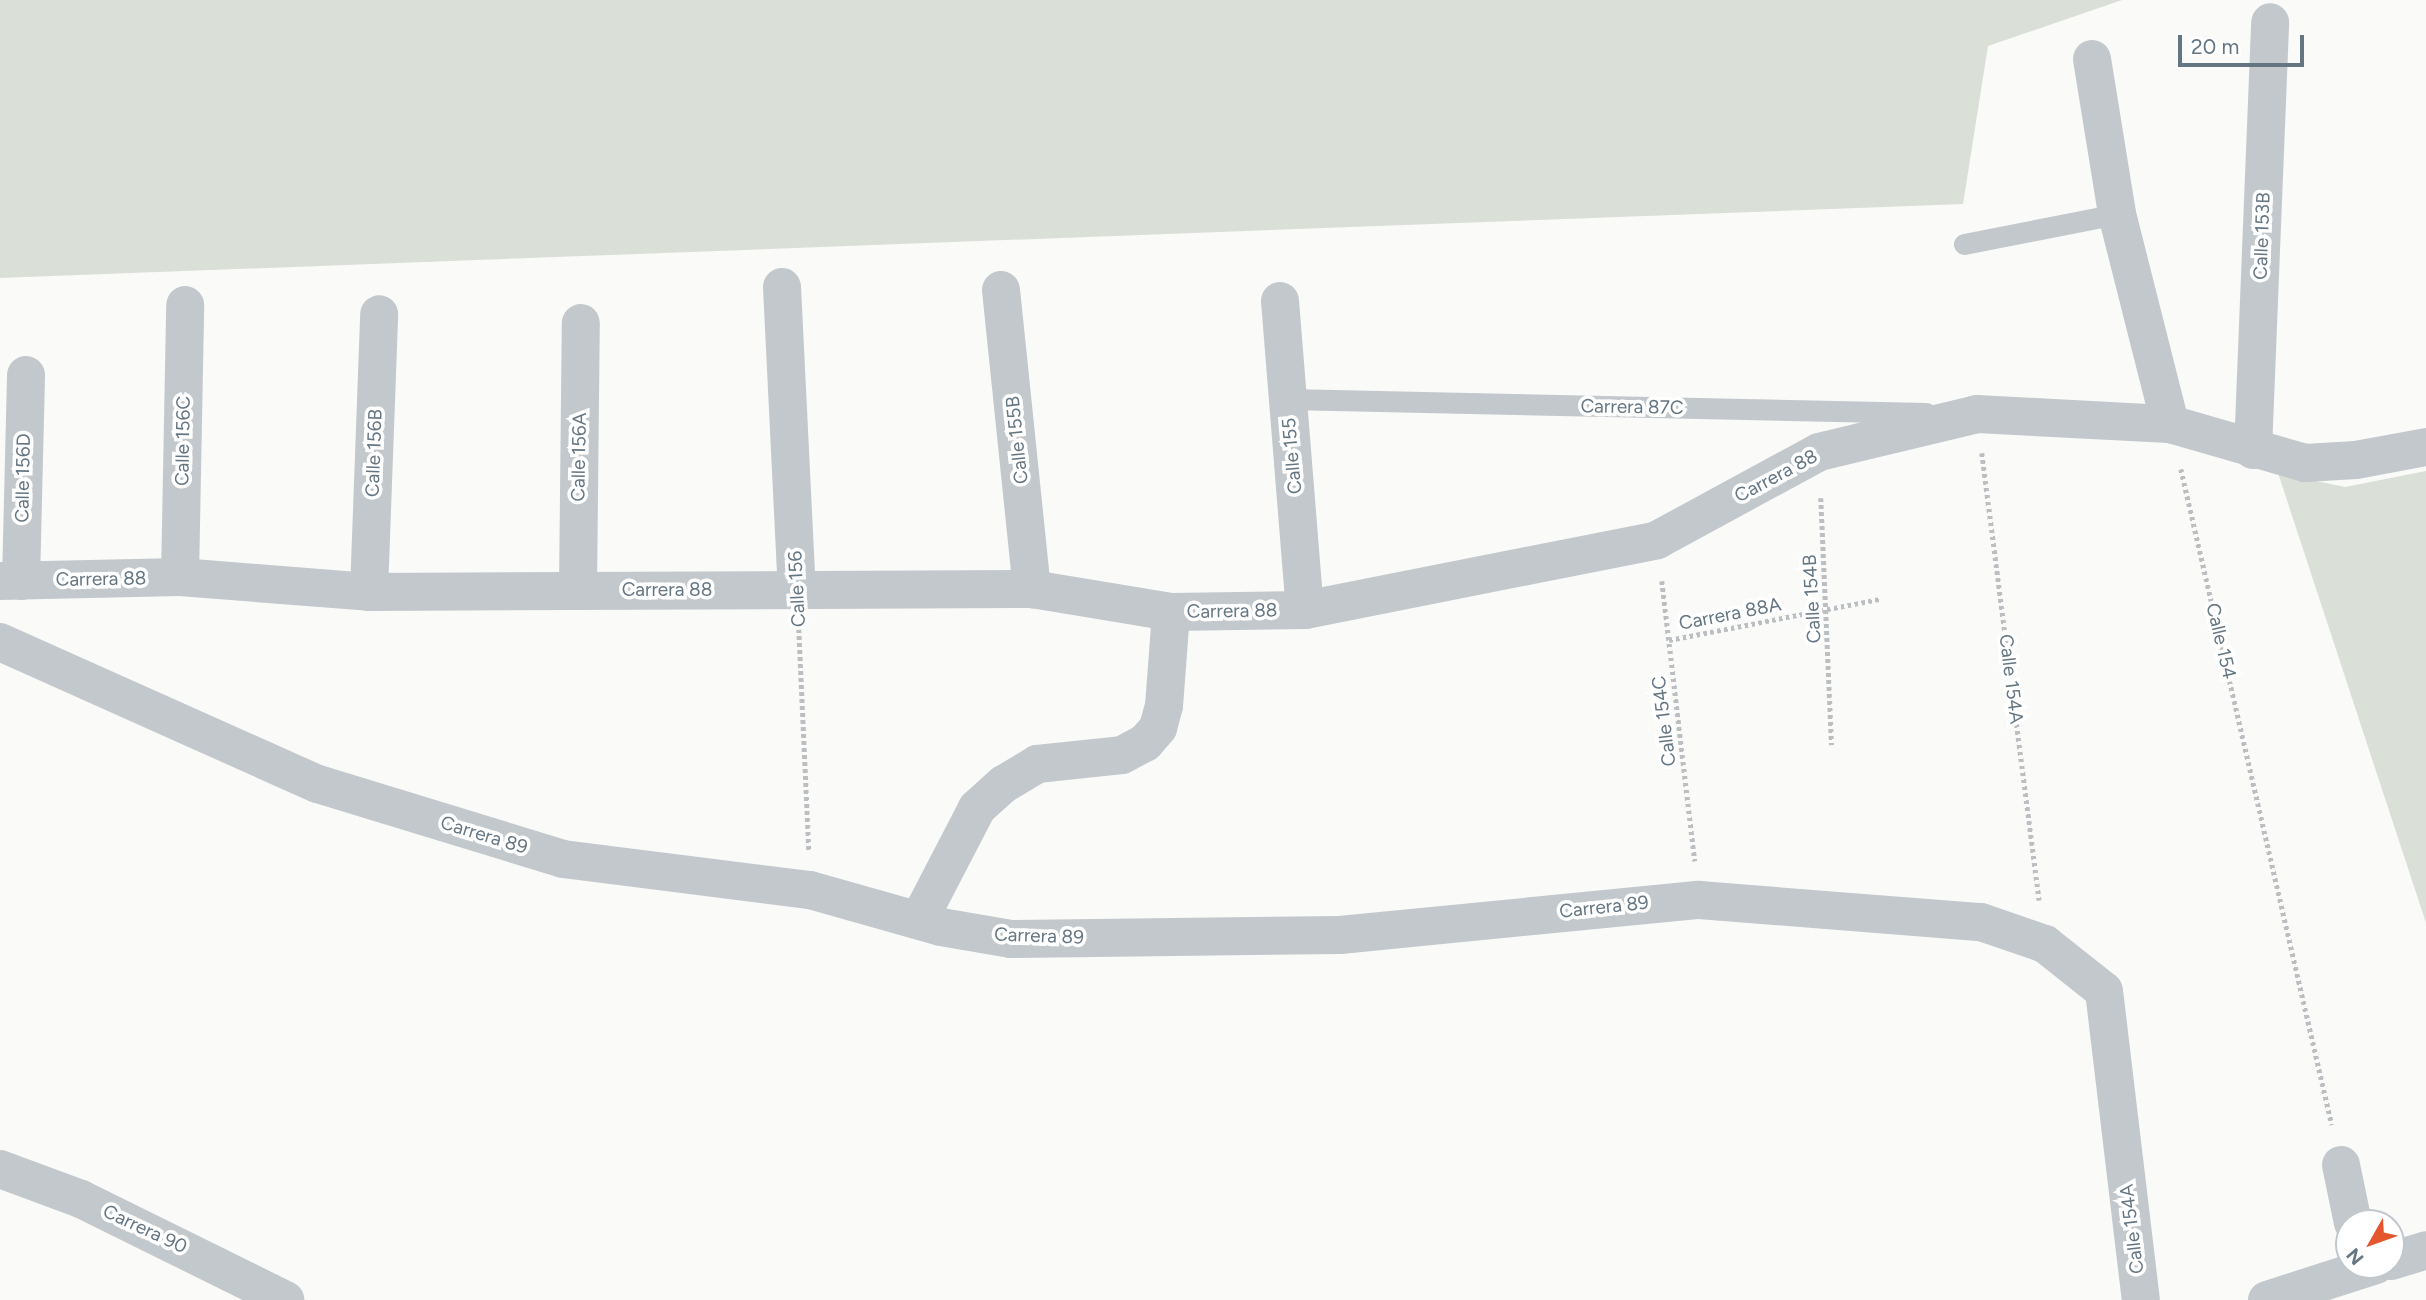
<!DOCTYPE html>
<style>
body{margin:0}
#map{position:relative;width:2426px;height:1300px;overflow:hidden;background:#fafaf8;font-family:Figtree,sans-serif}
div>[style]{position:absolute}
.green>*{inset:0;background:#dadfd7}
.path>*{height:4.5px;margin-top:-2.25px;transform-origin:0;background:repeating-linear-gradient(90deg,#bbbfc2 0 3.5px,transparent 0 7px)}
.service>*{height:21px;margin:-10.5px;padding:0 10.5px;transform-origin:10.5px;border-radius:10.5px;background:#c3c8cc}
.minor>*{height:38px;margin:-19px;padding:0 19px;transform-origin:19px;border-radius:19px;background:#c3c8cc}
.tertiary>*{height:38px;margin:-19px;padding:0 19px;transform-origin:19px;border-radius:19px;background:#c3c8cc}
span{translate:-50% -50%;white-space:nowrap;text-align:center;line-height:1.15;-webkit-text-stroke:7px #fff;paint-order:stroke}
.street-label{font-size:19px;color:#657683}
.north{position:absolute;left:2335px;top:1209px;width:70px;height:70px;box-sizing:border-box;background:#fff;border:2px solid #c1c8cd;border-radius:50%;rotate:230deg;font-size:19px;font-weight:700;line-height:28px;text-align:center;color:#657683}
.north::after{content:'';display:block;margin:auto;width:24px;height:32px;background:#e4572e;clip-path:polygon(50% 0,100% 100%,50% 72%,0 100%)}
.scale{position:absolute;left:2178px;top:35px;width:126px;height:32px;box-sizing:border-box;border:4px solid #657683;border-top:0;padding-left:9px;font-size:21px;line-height:24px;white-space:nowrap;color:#657683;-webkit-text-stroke:5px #fff;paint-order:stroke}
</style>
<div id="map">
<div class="green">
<i style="clip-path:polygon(0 0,2122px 0,1988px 46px,1963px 204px,0 278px)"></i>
<i style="clip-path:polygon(2426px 471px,2426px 923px,2278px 473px,2345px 487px)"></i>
</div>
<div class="path">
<i style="left:1982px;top:453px;width:451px;rotate:82.7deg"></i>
<i style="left:2181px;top:469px;width:673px;rotate:77.04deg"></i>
<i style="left:1821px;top:498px;width:247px;rotate:87.5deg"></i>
<i style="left:1662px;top:581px;width:282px;rotate:83.3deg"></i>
<i style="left:799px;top:629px;width:222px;rotate:87.4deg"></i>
<i style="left:1669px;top:640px;width:214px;rotate:-11deg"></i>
</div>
<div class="service">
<i style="left:1964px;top:244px;width:156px;rotate:-11.1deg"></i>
<i style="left:1288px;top:399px;width:638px;rotate:1.26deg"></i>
</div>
<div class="minor">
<i style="left:2092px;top:59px;width:157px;rotate:80.8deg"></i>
<i style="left:2117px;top:214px;width:217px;rotate:75.8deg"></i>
<i style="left:782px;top:287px;width:303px;rotate:87.2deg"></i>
<i style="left:1001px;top:290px;width:301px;rotate:84.1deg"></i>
<i style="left:1280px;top:301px;width:310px;rotate:85.4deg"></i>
<i style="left:2253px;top:450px;width:428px;rotate:-87.7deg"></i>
<i style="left:180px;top:577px;width:272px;rotate:-88.9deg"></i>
<i style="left:0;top:581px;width:180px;rotate:-1.3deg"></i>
<i style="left:180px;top:577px;width:190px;rotate:4.5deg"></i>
<i style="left:369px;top:592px;width:663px;rotate:-0.26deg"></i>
<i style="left:1032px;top:589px;width:141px;rotate:9.4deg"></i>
<i style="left:1171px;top:612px;width:134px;rotate:-0.9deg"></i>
<i style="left:1305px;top:610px;width:359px;rotate:-11.2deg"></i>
<i style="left:1657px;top:540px;width:184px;rotate:-28.5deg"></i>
<i style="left:1819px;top:452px;width:163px;rotate:-13.5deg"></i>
<i style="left:1977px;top:414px;width:193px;rotate:3deg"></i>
<i style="left:2170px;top:424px;width:141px;rotate:16.1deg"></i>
<i style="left:2305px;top:463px;width:51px;rotate:-3.4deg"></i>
<i style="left:2356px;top:460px;width:71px;rotate:-10.5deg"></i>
<i style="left:21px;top:581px;width:206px;rotate:-88.6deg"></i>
<i style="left:578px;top:590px;width:267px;rotate:-89.4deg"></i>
<i style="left:369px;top:592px;width:278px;rotate:-87.9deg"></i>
<i style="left:0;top:642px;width:348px;rotate:24.1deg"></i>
<i style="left:318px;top:784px;width:256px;rotate:17deg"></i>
<i style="left:563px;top:859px;width:249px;rotate:7.2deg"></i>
<i style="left:810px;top:890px;width:136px;rotate:15.8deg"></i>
<i style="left:941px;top:927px;width:71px;rotate:9.7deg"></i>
<i style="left:1011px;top:939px;width:329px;rotate:-0.7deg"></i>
<i style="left:1340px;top:935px;width:361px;rotate:-5.6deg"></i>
<i style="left:1699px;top:900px;width:283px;rotate:4.5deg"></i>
<i style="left:1981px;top:922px;width:68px;rotate:19deg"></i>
<i style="left:2045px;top:944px;width:75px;rotate:38.5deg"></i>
<i style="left:2104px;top:991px;width:311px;rotate:83.2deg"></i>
<i style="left:919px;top:920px;width:126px;rotate:-62.6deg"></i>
<i style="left:977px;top:808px;width:36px;rotate:-42deg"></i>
<i style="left:1004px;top:784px;width:39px;rotate:-31deg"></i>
<i style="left:1037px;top:764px;width:85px;rotate:-6deg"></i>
<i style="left:1122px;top:755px;width:26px;rotate:-28deg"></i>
<i style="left:1145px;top:743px;width:20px;rotate:-49deg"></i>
<i style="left:1158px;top:728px;width:23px;rotate:-75deg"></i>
<i style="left:1164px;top:706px;width:94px;rotate:-85.7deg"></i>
<i style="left:2341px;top:1165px;width:59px;rotate:78.3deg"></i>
</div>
<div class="tertiary">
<i style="left:0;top:1169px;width:86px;rotate:20.3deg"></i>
<i style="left:81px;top:1199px;width:228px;rotate:26.3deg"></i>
<i style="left:2391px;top:1261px;width:37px;rotate:-17deg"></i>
<i style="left:2267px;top:1300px;width:114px;rotate:-17.8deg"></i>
</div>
<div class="street-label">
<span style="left:2262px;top:236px;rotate:-88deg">Calle 153B</span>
<span style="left:1632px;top:407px;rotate:1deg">Carrera 87C</span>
<span style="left:1017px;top:440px;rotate:-96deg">Calle 155B</span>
<span style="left:183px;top:441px;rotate:-89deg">Calle 156C</span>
<span style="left:374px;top:453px;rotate:-88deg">Calle 156B</span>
<span style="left:1292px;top:456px;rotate:-95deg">Calle 155</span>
<span style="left:579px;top:457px;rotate:-89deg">Calle 156A</span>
<span style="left:1776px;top:476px;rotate:-28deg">Carrera 88</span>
<span style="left:23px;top:478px;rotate:-89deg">Calle 156D</span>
<span style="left:101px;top:579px;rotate:-1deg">Carrera 88</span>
<span style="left:797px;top:589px;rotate:-93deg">Calle 156</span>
<span style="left:667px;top:590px">Carrera 88</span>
<span style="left:1812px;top:599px;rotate:-93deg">Calle 154B</span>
<span style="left:1232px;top:611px;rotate:-1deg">Carrera 88</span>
<span style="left:1730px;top:614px;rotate:-11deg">Carrera 88A</span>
<span style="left:2221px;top:641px;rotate:77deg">Calle 154</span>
<span style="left:2011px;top:679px;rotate:83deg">Calle 154A</span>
<span style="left:1664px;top:721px;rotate:-97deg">Calle 154C</span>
<span style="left:484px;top:835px;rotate:17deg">Carrera 89</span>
<span style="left:1604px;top:907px;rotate:-6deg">Carrera 89</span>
<span style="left:1039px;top:936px;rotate:2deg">Carrera 89</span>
<span style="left:145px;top:1229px;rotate:25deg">Carrera 90</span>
<span style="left:2132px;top:1229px;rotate:-97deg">Calle 154A</span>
</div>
<div class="north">N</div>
<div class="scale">20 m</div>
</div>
